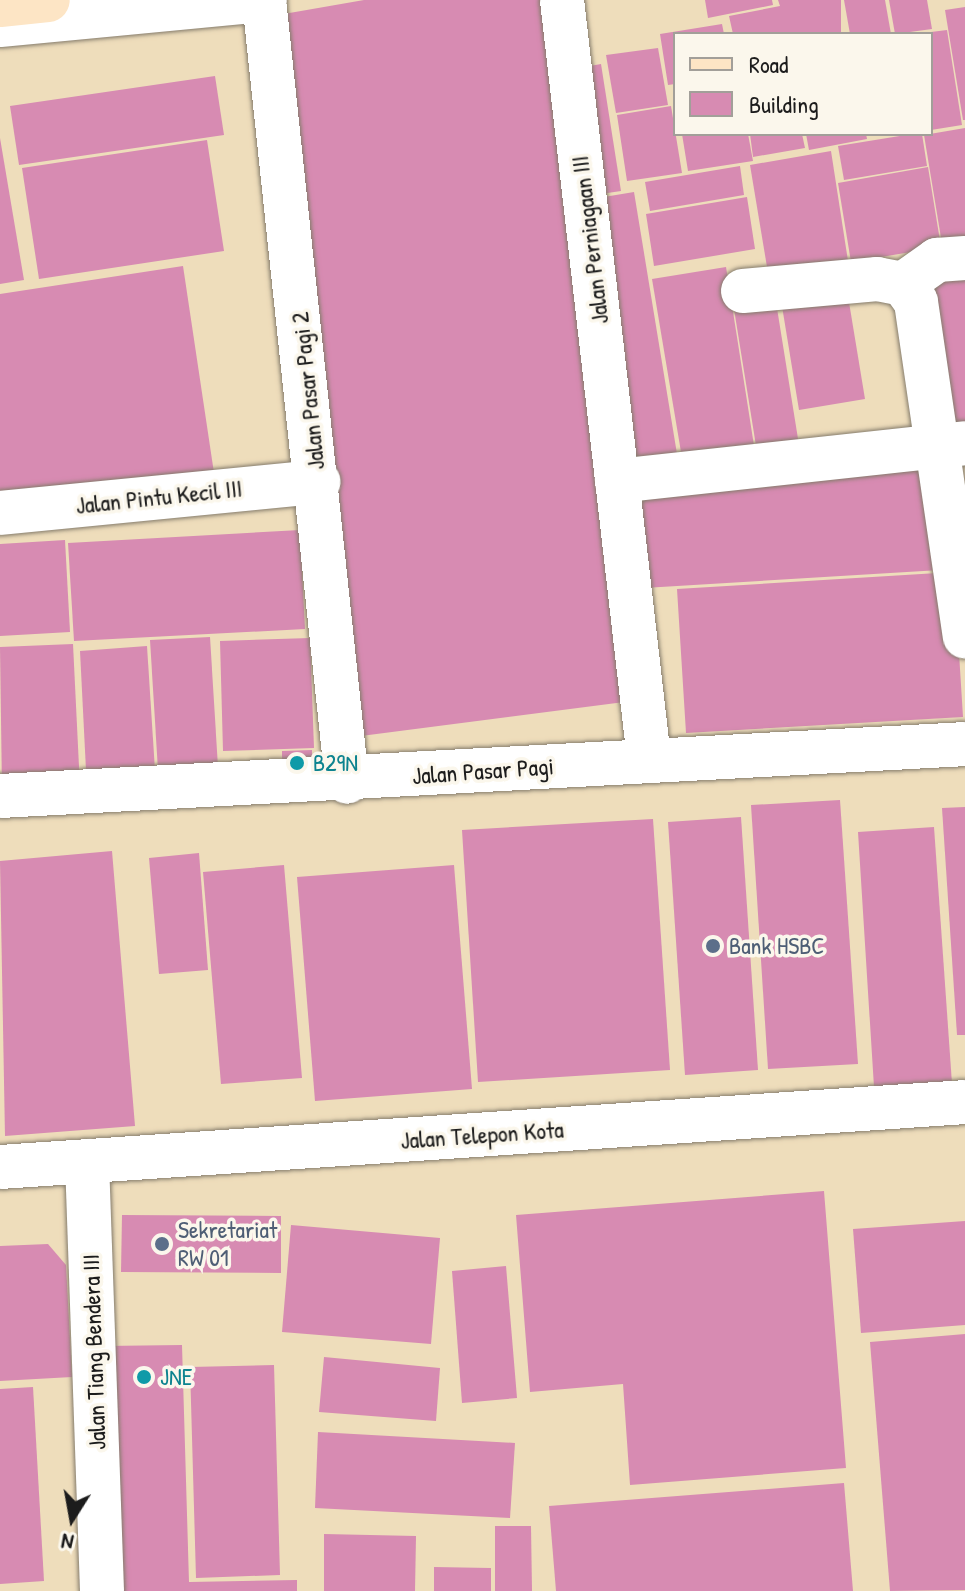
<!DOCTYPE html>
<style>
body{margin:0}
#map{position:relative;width:965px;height:1591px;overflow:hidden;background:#edb;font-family:"Patrick Hand",sans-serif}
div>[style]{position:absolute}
.building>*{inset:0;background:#d78bb2}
.roads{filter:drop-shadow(0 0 2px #857c6c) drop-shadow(0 0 2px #857c6c)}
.minor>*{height:44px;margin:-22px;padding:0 22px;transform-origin:22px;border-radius:22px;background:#fff}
.tertiary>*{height:44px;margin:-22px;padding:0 22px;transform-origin:22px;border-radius:22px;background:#fff}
.secondary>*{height:44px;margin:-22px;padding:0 22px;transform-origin:22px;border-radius:22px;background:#fde5c5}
.dots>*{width:22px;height:22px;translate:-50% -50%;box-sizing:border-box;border:4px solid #fbf7ec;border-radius:50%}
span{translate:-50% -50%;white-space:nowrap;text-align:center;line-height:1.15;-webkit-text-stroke:7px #fbf7ec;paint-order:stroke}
.street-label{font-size:24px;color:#1c1c1c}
.culture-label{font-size:24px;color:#0d838f}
.left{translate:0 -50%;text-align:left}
.service-label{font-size:24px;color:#4e5e75}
.legend{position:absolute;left:673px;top:32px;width:260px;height:104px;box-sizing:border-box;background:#fbf7ec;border:2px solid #a29f99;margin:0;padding:10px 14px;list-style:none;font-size:24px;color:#1c1c1c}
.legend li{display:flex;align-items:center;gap:16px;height:40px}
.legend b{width:40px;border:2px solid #a29f99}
.north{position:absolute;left:32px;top:1479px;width:80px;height:80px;-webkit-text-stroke:6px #fbf7ec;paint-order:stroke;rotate:191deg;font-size:22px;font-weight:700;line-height:32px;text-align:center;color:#1c1c1c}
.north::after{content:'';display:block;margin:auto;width:28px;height:36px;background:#1c1c1c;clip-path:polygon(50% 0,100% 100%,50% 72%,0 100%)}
</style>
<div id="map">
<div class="building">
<i style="clip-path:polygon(364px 0,553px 0,632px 701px,361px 736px,278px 15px)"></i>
<i style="clip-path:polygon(705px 0,772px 0,773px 5px,708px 18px)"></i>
<i style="clip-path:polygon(778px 0,841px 0,841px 34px,733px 34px,729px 16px,780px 6px)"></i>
<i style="clip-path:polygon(844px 0,885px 0,891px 34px,850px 34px)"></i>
<i style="clip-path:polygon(889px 0,927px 0,932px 29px,895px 34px)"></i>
<i style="clip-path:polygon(965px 7px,965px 120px,963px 120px,945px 10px)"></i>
<i style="clip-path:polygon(722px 24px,724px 34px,675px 34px,675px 84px,668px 85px,660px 34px)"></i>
<i style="clip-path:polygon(947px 30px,962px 125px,931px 130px,931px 32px)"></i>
<i style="clip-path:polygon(658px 48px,668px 105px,616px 113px,606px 55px)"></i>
<i style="clip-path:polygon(601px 64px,621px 191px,594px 195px,573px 69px)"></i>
<i style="clip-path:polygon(215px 76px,224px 135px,19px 165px,10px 106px)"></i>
<i style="clip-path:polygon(671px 106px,682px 173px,627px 181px,617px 115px)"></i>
<i style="clip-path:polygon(965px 128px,965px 253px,944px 256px,924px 135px)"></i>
<i style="clip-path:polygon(682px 134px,748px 134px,753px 161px,688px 171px)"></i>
<i style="clip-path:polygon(750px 134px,802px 134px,805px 148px,753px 157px)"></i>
<i style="clip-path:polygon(806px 134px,866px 134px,867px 139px,809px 150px)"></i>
<i style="clip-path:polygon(912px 134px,922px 134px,927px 166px,844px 180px,838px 146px)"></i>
<i style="clip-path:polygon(0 138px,24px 280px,0 284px)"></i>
<i style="clip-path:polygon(207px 140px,224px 251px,39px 279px,22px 168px)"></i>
<i style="clip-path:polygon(831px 151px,848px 261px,767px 267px,750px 165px)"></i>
<i style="clip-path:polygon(740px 166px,744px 195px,650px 211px,645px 182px)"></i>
<i style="clip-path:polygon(928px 167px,941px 247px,851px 262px,838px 183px)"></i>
<i style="clip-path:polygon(634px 192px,678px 460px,635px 468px,592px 199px)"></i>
<i style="clip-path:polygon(747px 197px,755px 249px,654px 266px,646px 214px)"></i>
<i style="clip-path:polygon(183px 266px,214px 473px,0 501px,0 294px)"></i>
<i style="clip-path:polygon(726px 267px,755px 452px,683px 464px,652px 279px)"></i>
<i style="clip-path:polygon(965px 275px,965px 437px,947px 438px,931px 279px)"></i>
<i style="clip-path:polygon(846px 284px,865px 399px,799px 410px,780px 294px)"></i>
<i style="clip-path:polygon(776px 302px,799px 445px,757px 452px,734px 309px)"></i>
<i style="clip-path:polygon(933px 463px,940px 570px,644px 588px,638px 492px)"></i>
<i style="clip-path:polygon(300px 530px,305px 629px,74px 641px,68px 543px)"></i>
<i style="clip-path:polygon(65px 540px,70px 632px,0 636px,0 544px)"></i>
<i style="clip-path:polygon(954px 572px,963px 717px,686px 733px,677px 589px)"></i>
<i style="clip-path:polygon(210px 637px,218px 767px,158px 770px,150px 640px)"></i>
<i style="clip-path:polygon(310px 638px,314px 748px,223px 751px,220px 641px)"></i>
<i style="clip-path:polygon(73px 644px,80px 787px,2px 791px,0 647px)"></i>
<i style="clip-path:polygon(147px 646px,156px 786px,87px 790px,80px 651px)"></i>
<i style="clip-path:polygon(312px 750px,312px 775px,282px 776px,282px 751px)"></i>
<i style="clip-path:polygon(840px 800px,858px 1064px,768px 1069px,751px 805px)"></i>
<i style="clip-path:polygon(965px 807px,965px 1035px,957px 1035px,942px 808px)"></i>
<i style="clip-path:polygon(741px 817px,758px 1070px,685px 1075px,668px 822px)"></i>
<i style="clip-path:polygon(653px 819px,670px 1070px,478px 1082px,462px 830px)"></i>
<i style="clip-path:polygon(934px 827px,953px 1098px,875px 1103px,858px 832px)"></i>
<i style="clip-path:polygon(112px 851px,135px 1126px,5px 1136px,0 861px)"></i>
<i style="clip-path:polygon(199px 853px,208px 970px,159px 974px,149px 858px)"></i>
<i style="clip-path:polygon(284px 865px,302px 1078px,221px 1084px,203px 872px)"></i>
<i style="clip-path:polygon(454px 865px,472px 1089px,315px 1101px,297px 877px)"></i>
<i style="clip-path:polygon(824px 1191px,846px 1468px,630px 1485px,623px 1384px,530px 1392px,516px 1215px)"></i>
<i style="clip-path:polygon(122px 1215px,281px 1216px,281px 1273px,121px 1272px)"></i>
<i style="clip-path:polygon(965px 1221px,965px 1325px,861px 1333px,853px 1229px)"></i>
<i style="clip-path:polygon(291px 1225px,440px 1238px,431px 1344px,282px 1332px)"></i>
<i style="clip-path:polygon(48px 1244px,66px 1265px,72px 1377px,0 1381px,0 1246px)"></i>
<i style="clip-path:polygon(506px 1266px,517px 1398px,462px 1403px,452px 1271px)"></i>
<i style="clip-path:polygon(965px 1334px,965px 1590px,890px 1591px,870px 1342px)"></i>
<i style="clip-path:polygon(182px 1345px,189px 1582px,297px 1580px,297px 1591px,111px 1591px,104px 1346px)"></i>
<i style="clip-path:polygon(324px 1357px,440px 1368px,436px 1421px,319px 1412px)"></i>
<i style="clip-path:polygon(274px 1365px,280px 1575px,196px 1578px,190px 1367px)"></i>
<i style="clip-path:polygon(33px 1387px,44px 1581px,0 1584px,0 1389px)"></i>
<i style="clip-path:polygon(318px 1432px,515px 1443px,510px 1518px,315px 1508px)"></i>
<i style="clip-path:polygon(844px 1483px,853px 1591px,556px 1591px,549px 1506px)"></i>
<i style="clip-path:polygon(495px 1526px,531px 1526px,532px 1591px,495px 1591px)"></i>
<i style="clip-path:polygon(324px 1534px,416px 1536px,415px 1591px,324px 1591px)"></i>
<i style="clip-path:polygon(434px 1567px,491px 1568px,491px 1591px,434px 1591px)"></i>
</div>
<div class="roads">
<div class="minor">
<i style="left:264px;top:0;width:786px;rotate:83.94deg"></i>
<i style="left:562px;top:0;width:764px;rotate:83.46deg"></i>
<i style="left:903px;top:284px;width:42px;rotate:-35.2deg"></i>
<i style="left:937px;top:260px;width:28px;rotate:-4deg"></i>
<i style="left:743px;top:291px;width:135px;rotate:-5.1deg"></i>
<i style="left:877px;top:279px;width:26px;rotate:11deg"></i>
<i style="left:903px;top:284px;width:22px;rotate:54deg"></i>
<i style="left:916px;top:302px;width:338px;rotate:81.7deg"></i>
<i style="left:617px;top:481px;width:350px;rotate:-6.2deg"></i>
<i style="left:0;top:513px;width:320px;rotate:-5.6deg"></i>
<i style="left:0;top:796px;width:966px;rotate:-3.08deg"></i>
<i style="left:87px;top:1161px;width:430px;rotate:88deg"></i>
<i style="left:0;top:1167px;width:967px;rotate:-3.85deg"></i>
</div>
<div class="tertiary">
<i style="left:0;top:25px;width:266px;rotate:-5.4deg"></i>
</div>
<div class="secondary">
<i style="left:0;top:5px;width:48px;rotate:-5.9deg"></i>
</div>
</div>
<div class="dots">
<i style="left:297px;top:763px;background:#0f9aa8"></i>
<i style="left:713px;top:946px;background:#5c6f8a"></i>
<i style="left:162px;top:1244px;background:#5c6f8a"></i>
<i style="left:144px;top:1377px;background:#0f9aa8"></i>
</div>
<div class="street-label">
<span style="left:590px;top:240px;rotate:-97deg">Jalan Perniagaan III</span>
<span style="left:308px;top:391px;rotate:-96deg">Jalan Pasar Pagi 2</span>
<span style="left:159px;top:497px;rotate:-6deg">Jalan Pintu Kecil III</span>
<span style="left:483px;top:771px;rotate:-4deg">Jalan Pasar Pagi</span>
<span style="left:482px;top:1135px;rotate:-4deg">Jalan Telepon Kota</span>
<span style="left:94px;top:1352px;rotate:-92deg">Jalan Tiang Bendera III</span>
</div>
<div class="culture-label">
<span class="left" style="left:313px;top:763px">B29N</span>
<span class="left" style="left:160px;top:1377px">JNE</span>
</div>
<div class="service-label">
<span class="left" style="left:729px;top:946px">Bank HSBC</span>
<span class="left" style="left:178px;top:1244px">Sekretariat<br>RW 01</span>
</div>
<ul class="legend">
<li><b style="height:10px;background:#fde5c5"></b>Road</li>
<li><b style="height:22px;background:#d78bb2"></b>Building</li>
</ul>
<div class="north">N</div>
</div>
